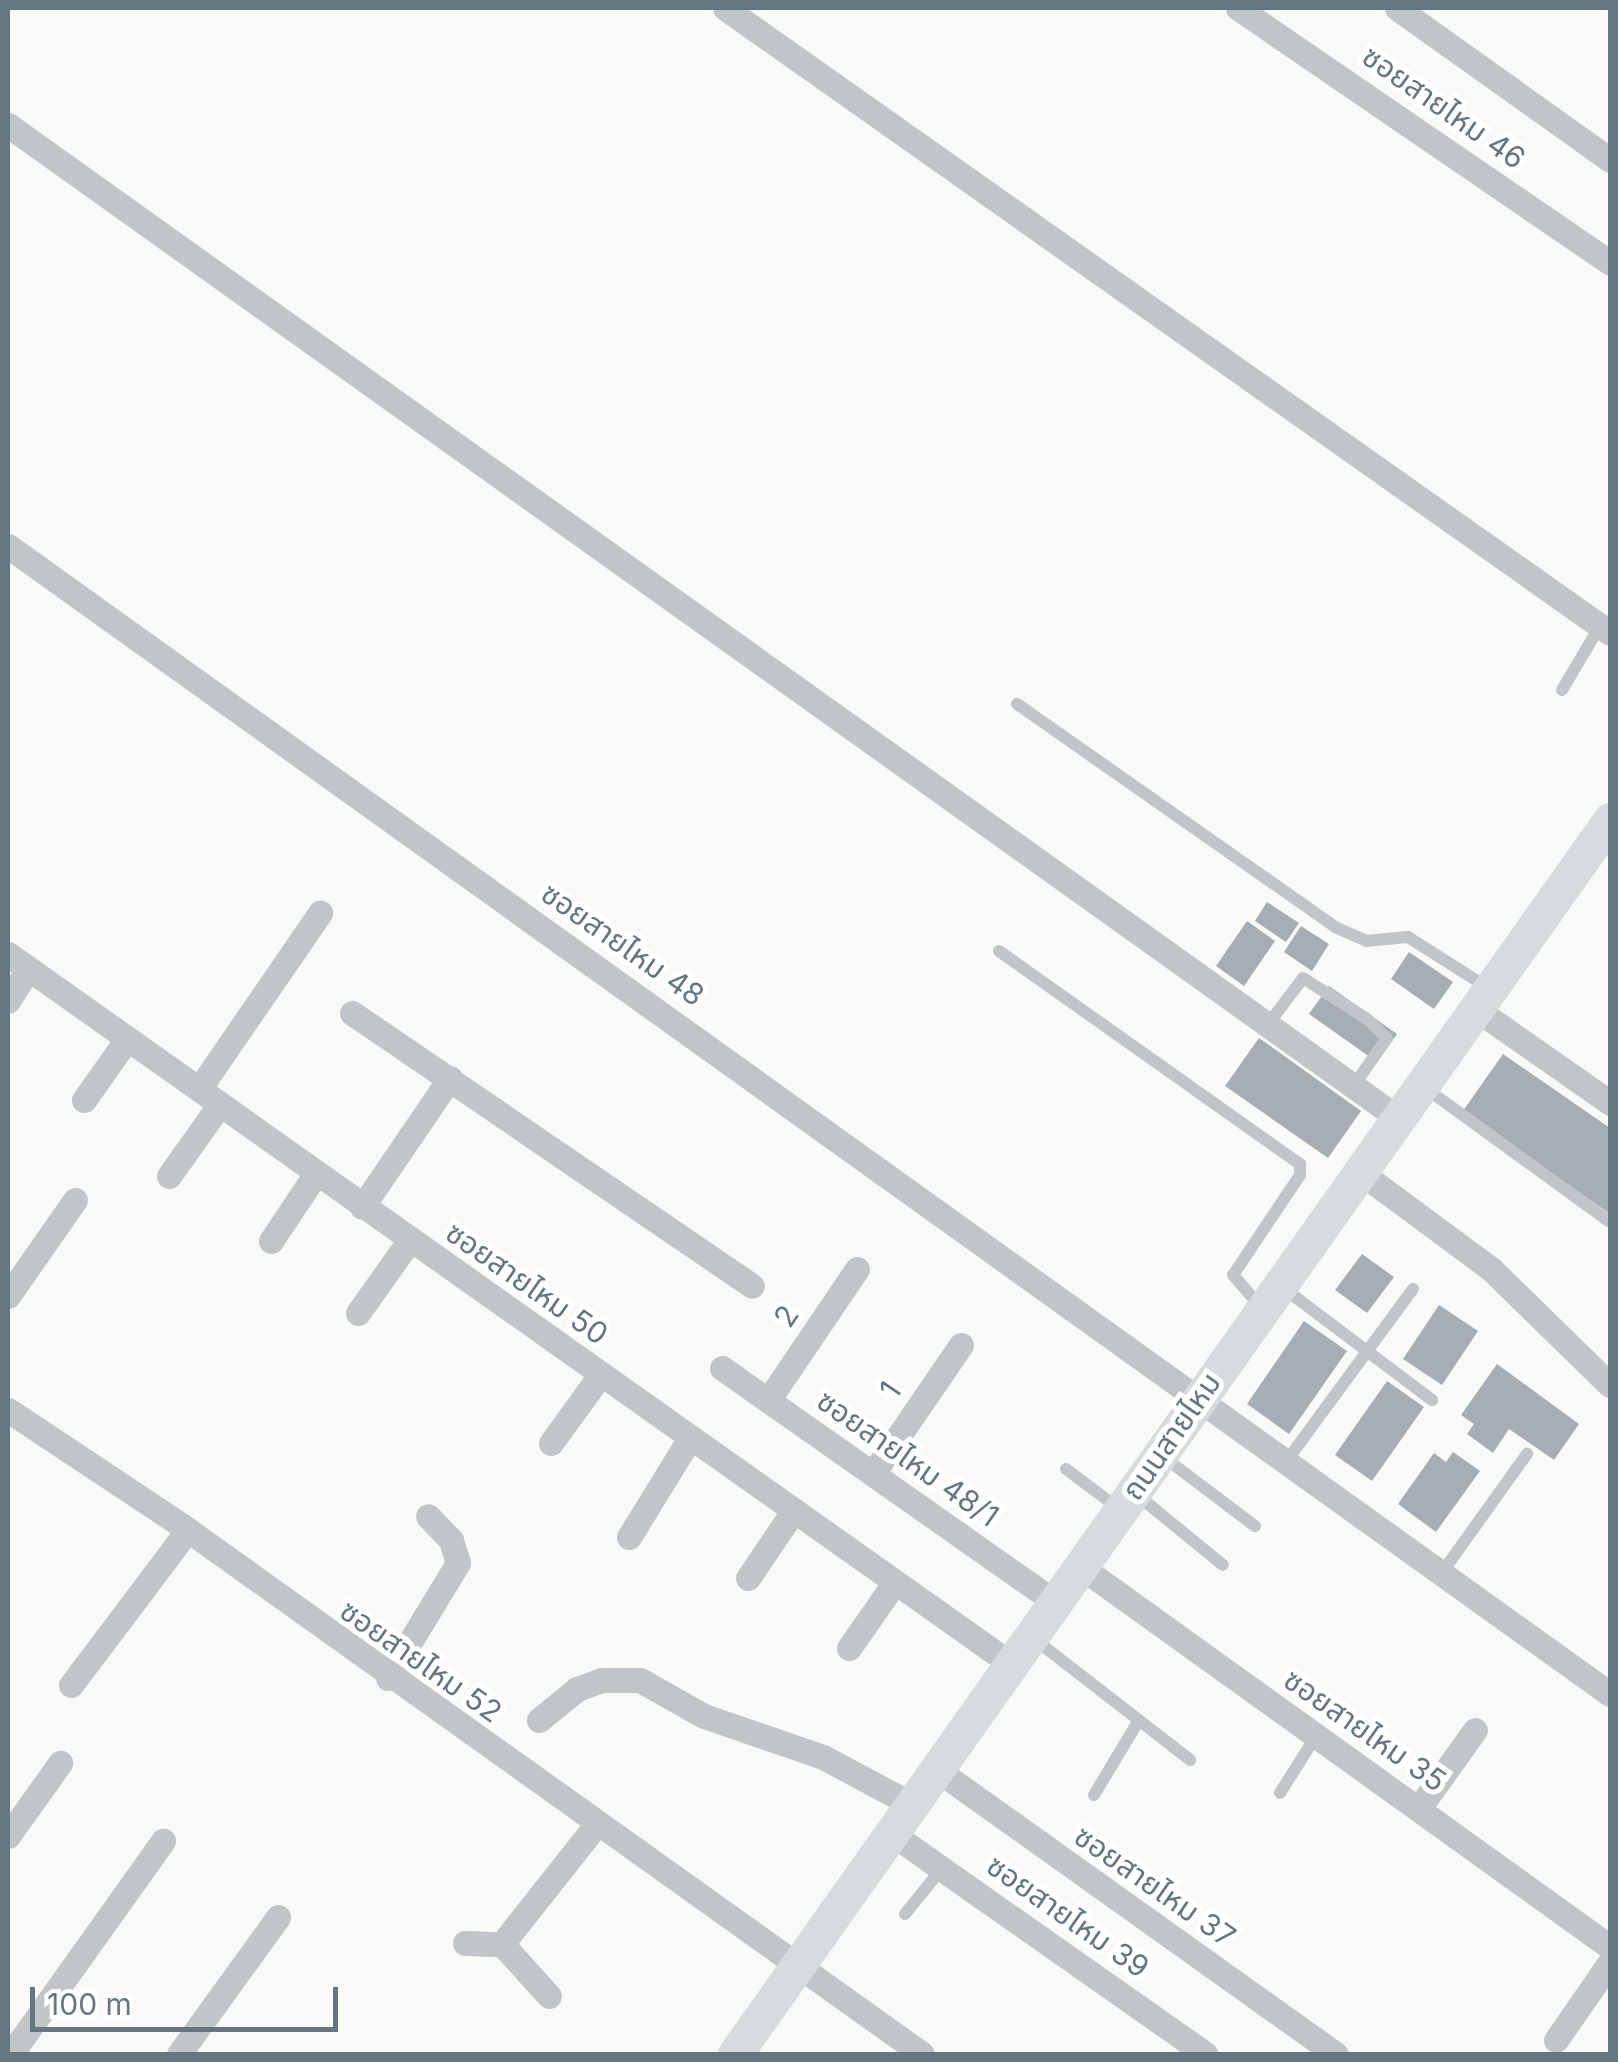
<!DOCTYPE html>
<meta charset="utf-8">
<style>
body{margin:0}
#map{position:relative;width:1618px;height:2062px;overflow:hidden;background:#f9f9f7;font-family:Inter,"Noto Sans Thai",sans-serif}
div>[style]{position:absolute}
.building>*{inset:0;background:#a6aeb3}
.lane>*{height:12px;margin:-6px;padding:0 6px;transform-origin:6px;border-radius:6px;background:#c1c5c8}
.street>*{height:25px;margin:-12.5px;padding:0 12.5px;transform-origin:12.5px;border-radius:12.5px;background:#c1c5c8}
.secondary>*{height:35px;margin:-17.5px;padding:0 17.5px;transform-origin:17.5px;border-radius:17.5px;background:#d6dbde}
span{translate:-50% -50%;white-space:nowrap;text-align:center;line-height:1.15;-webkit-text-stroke:10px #fff;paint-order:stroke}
.street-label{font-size:30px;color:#66767f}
.frame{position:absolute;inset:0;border:10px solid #66767f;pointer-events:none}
.scale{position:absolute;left:30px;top:1987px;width:308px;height:45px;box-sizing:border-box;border:5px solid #66767f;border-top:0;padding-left:12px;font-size:30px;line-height:35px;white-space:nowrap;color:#66767f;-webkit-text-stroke:8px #fff;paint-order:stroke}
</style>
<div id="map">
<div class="building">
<i style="clip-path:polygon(1267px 902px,1299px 923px,1286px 942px,1255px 921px)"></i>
<i style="clip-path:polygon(1247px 921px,1275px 941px,1244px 986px,1216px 966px)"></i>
<i style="clip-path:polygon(1301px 926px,1329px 944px,1312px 971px,1284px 952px)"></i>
<i style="clip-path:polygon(1409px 952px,1453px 982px,1434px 1009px,1391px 979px)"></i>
<i style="clip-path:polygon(1329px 986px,1397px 1034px,1377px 1062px,1309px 1014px)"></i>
<i style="clip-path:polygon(1259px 1038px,1361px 1111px,1328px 1158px,1225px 1086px)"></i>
<i style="clip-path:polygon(1503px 1054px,1610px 1128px,1610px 1214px,1463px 1111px)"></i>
<i style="clip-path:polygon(1362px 1254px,1394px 1277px,1367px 1313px,1335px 1290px)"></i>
<i style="clip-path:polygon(1439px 1305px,1478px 1331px,1442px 1385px,1403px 1359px)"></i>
<i style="clip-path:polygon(1304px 1321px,1347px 1351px,1289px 1434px,1247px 1404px)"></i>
<i style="clip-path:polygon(1497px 1364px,1579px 1424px,1554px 1460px,1509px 1429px,1493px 1453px,1467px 1434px,1474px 1424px,1461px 1415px)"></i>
<i style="clip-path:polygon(1387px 1381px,1424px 1407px,1372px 1481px,1335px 1455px)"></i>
<i style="clip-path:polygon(1453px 1452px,1480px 1471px,1436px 1532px,1398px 1504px,1434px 1453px,1446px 1462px)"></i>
</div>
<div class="lane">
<i style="left:1562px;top:690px;width:74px;rotate:-59.3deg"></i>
<i style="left:1017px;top:704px;width:388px;rotate:35deg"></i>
<i style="left:1335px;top:927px;width:34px;rotate:24deg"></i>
<i style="left:1366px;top:941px;width:42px;rotate:-5.4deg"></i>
<i style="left:1408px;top:937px;width:97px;rotate:32.4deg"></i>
<i style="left:999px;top:951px;width:369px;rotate:35.3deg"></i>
<i style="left:1300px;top:1164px;width:11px;rotate:90deg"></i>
<i style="left:1300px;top:1175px;width:120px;rotate:123.8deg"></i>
<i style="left:1233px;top:1275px;width:41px;rotate:48.9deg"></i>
<i style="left:1266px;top:1027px;width:61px;rotate:-52.9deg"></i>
<i style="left:1303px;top:978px;width:76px;rotate:32.6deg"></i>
<i style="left:1367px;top:1019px;width:28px;rotate:44deg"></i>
<i style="left:1387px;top:1038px;width:60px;rotate:124.8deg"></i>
<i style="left:1424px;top:1087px;width:230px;rotate:36deg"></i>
<i style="left:1282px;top:1287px;width:188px;rotate:37deg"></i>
<i style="left:1161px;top:1455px;width:118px;rotate:37.1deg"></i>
<i style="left:1288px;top:1459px;width:211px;rotate:-53.7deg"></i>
<i style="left:1066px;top:1469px;width:65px;rotate:36.9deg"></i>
<i style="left:1136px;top:1494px;width:112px;rotate:39.2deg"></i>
<i style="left:1441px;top:1574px;width:148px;rotate:-54.4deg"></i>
<i style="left:1033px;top:1638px;width:199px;rotate:37.8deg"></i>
<i style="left:1280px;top:1793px;width:67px;rotate:-57.7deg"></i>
<i style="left:1094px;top:1795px;width:87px;rotate:-59deg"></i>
<i style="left:905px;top:1914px;width:60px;rotate:-51deg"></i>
</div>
<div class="street">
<i style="left:725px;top:8px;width:1083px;rotate:35.23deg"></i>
<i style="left:1238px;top:8px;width:451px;rotate:34.4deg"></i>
<i style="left:1397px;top:8px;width:262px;rotate:35.5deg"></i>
<i style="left:8px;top:125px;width:1708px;rotate:35.54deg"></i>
<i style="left:8px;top:546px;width:1971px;rotate:35.63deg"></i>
<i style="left:8px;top:954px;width:1229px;rotate:35.29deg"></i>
<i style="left:8px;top:1001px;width:38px;rotate:-58deg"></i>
<i style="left:1476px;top:1009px;width:164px;rotate:35deg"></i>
<i style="left:352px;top:1013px;width:484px;rotate:34.3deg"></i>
<i style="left:199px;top:1089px;width:214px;rotate:-55.5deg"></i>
<i style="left:84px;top:1100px;width:75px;rotate:-54.8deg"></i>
<i style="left:1360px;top:1172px;width:163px;rotate:36.5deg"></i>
<i style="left:1491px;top:1269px;width:166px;rotate:44.3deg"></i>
<i style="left:169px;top:1176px;width:88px;rotate:-54.7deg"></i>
<i style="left:362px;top:1207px;width:156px;rotate:-55.7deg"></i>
<i style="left:271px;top:1241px;width:79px;rotate:-56.3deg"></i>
<i style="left:8px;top:1296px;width:117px;rotate:-55.1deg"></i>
<i style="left:358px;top:1313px;width:88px;rotate:-54.7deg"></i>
<i style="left:722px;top:1368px;width:407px;rotate:35.1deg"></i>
<i style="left:769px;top:1399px;width:157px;rotate:-55.9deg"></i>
<i style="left:8px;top:1410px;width:208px;rotate:33.6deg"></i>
<i style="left:181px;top:1525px;width:910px;rotate:35.52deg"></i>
<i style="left:551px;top:1443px;width:85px;rotate:-54.1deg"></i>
<i style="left:874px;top:1472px;width:154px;rotate:-55.6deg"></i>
<i style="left:629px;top:1537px;width:116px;rotate:-58.4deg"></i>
<i style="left:1081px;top:1567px;width:651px;rotate:35.69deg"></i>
<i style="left:748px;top:1578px;width:82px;rotate:-55.9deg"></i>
<i style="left:849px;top:1648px;width:80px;rotate:-55.1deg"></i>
<i style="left:388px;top:1678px;width:135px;rotate:-58.7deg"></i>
<i style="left:458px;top:1563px;width:24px;rotate:-107deg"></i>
<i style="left:451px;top:1540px;width:33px;rotate:-134deg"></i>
<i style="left:71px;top:1685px;width:194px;rotate:-53deg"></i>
<i style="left:539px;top:1720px;width:49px;rotate:-39.2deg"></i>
<i style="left:577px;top:1689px;width:27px;rotate:-20deg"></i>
<i style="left:602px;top:1680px;width:38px"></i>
<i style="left:640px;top:1680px;width:73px;rotate:29.4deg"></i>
<i style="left:704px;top:1716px;width:126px;rotate:19deg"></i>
<i style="left:823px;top:1757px;width:100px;rotate:28.1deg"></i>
<i style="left:936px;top:1769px;width:491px;rotate:35.5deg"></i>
<i style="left:1419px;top:1808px;width:96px;rotate:-54.3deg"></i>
<i style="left:891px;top:1833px;width:384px;rotate:35.1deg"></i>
<i style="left:8px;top:1836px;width:90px;rotate:-54.5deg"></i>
<i style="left:465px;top:1943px;width:37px;rotate:2deg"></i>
<i style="left:502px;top:1944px;width:152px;rotate:-51.7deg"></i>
<i style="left:502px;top:1944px;width:70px;rotate:47.9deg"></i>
<i style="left:1556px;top:2040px;width:95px;rotate:-55.3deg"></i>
<i style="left:11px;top:2054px;width:262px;rotate:-54.5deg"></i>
<i style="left:179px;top:2054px;width:169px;rotate:-54.1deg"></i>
</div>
<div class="secondary">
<i style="left:735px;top:2054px;width:1513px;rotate:-54.66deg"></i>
</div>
<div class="street-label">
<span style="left:1444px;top:107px;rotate:35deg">ซอยสายไหม 46</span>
<span style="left:623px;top:944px;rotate:35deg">ซอยสายไหม 48</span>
<span style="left:527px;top:1283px;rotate:35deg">ซอยสายไหม 50</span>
<span style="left:786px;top:1316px;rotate:-56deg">2</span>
<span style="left:890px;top:1390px;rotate:-56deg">1</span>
<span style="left:1171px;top:1436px;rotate:-55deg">ถนนสายไหม</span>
<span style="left:908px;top:1458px;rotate:35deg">ซอยสายไหม 48/1</span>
<span style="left:421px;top:1661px;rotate:35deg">ซอยสายไหม 52</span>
<span style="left:1365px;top:1730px;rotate:35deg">ซอยสายไหม 35</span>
<span style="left:1155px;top:1886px;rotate:35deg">ซอยสายไหม 37</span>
<span style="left:1068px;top:1916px;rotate:35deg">ซอยสายไหม 39</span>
</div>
<div class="frame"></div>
<div class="scale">100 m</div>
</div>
